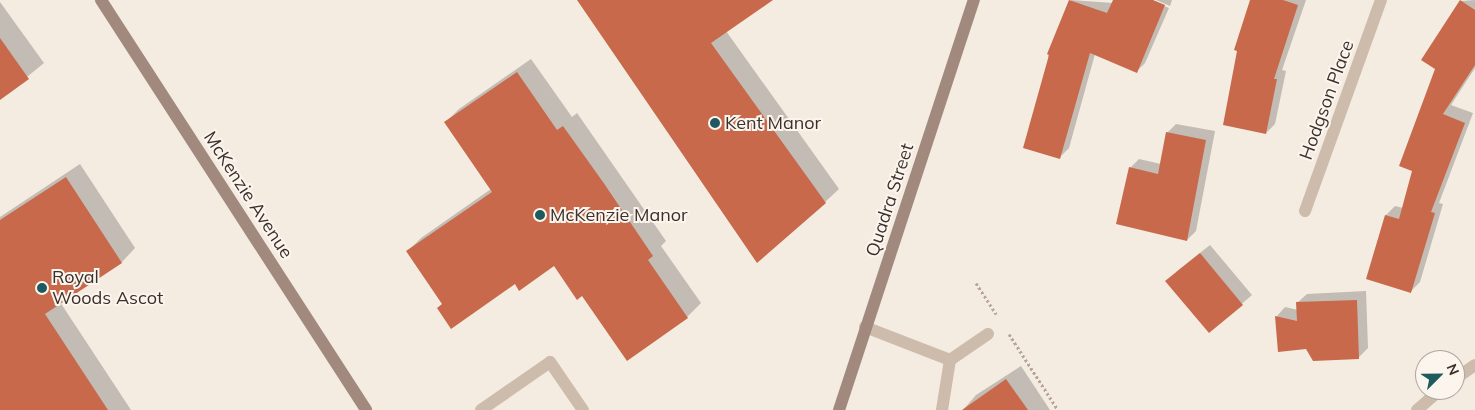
<!DOCTYPE html>
<style>
body{margin:0}
#map{position:relative;width:1475px;height:410px;overflow:hidden;background:#f4ebe1;font-family:Mulish,sans-serif}
div>[style]{position:absolute}
.shadow>*{inset:0;background:#0003}
.building>*{inset:0;background:#c8694b}
.path>*{height:3px;margin-top:-1.5px;transform-origin:0;background:repeating-linear-gradient(90deg,#b9a596 0 2.5px,transparent 0 5px)}
.lane>*{height:12px;margin:-6px;padding:0 6px;transform-origin:6px;border-radius:6px;background:#cdbbac}
.street>*{height:12px;margin:-6px;padding:0 6px;transform-origin:6px;border-radius:6px;background:#cdbbac}
.secondary>*{height:12px;margin:-6px;padding:0 6px;transform-origin:6px;border-radius:6px;background:#a18a7d}
.dots>*{width:14px;height:14px;translate:-50% -50%;box-sizing:border-box;border:2px solid #fbf5ee;border-radius:50%}
span{translate:-50% -50%;white-space:nowrap;text-align:center;line-height:1.15;-webkit-text-stroke:4px #fbf5ee;paint-order:stroke}
.street-label{font-size:18px;color:#3b302b}
.poi-label{font-size:18px;color:#3b302b}
.left{translate:0 -50%;text-align:left}
.north{position:absolute;left:1415px;top:350px;width:50px;height:50px;box-sizing:border-box;background:#fbf5ee;border:1px solid #aea6a0;border-radius:50%;rotate:67deg;font-size:14px;font-weight:700;line-height:20px;text-align:center;color:#3b302b}
.north::after{content:'';display:block;margin:auto;width:18px;height:22px;background:#1f5a5e;clip-path:polygon(50% 0,100% 100%,50% 72%,0 100%)}
</style>
<div id="map">
<div class="shadow">
<i style="clip-path:polygon(579px 0,771px 0,726px 31px,839px 189px,825px 202px)"></i>
<i style="clip-path:polygon(1071px 0,1113px 3px,1114px 0,1150px 0,1169px 8px,1145px 63px,1136px 72px,1095px 54px,1069px 148px,1060px 157px,1048px 53px)"></i>
<i style="clip-path:polygon(1156px 0,1172px 0,1170px 6px)"></i>
<i style="clip-path:polygon(1252px 0,1306px 0,1282px 70px,1286px 71px,1275px 124px,1266px 133px)"></i>
<i style="clip-path:polygon(1475px 0,1475px 68px,1451px 105px,1473px 113px,1439px 203px,1443px 204px,1420px 282px,1411px 291px,1367px 278px,1386px 215px,1395px 206px,1403px 208px,1461px 1px)"></i>
<i style="clip-path:polygon(0 2px,44px 63px,0 99px)"></i>
<i style="clip-path:polygon(531px 59px,572px 117px,577px 113px,666px 241px,661px 246px,701px 303px,687px 317px,582px 294px,554px 265px,515px 283px,443px 303px,408px 251px,421px 238px,491px 189px,446px 122px,459px 109px)"></i>
<i style="clip-path:polygon(1176px 124px,1215px 131px,1196px 231px,1187px 240px,1130px 168px,1139px 159px,1161px 164px,1167px 133px)"></i>
<i style="clip-path:polygon(80px 164px,135px 248px,122px 262px,60px 302px,131px 410px,0 410px,0 217px)"></i>
<i style="clip-path:polygon(1210px 245px,1252px 295px,1209px 332px,1176px 272px)"></i>
<i style="clip-path:polygon(1366px 291px,1368px 348px,1358px 358px,1307px 348px,1279px 351px,1277px 316px,1285px 307px,1298px 310px,1297px 303px,1307px 294px)"></i>
<i style="clip-path:polygon(1021px 366px,1050px 410px,963px 410px,976px 395px)"></i>
</div>
<div class="building">
<i style="clip-path:polygon(577px 0,773px 0,711px 43px,826px 203px,757px 263px)"></i>
<i style="clip-path:polygon(1069px 0,1107px 13px,1113px 0,1153px 0,1165px 5px,1137px 73px,1090px 53px,1060px 159px,1023px 148px,1049px 55px,1047px 54px)"></i>
<i style="clip-path:polygon(1250px 0,1283px 0,1298px 5px,1274px 79px,1277px 79px,1266px 134px,1223px 125px,1237px 51px,1234px 50px)"></i>
<i style="clip-path:polygon(1460px 0,1475px 10px,1475px 65px,1443px 114px,1465px 123px,1431px 212px,1435px 213px,1411px 293px,1366px 279px,1385px 215px,1399px 219px,1412px 171px,1399px 166px,1435px 69px,1421px 60px)"></i>
<i style="clip-path:polygon(0 38px,29px 79px,0 100px)"></i>
<i style="clip-path:polygon(517px 72px,557px 130px,563px 126px,603px 182px,653px 256px,648px 260px,688px 318px,627px 361px,582px 296px,577px 300px,554px 266px,519px 291px,515px 284px,451px 329px,437px 308px,442px 304px,406px 251px,492px 192px,444px 122px)"></i>
<i style="clip-path:polygon(1166px 132px,1206px 140px,1187px 241px,1116px 224px,1129px 167px,1158px 174px)"></i>
<i style="clip-path:polygon(66px 177px,122px 263px,45px 314px,108px 410px,0 410px,0 220px)"></i>
<i style="clip-path:polygon(1200px 253px,1243px 305px,1209px 333px,1165px 281px)"></i>
<i style="clip-path:polygon(1357px 300px,1359px 359px,1313px 361px,1306px 349px,1278px 352px,1275px 316px,1297px 321px,1296px 302px)"></i>
<i style="clip-path:polygon(1006px 379px,1028px 410px,962px 410px)"></i>
</div>
<div class="path">
<i style="left:976px;top:283px;width:37px;rotate:57deg"></i>
<i style="left:1009px;top:334px;width:90px;rotate:57.2deg"></i>
</div>
<div class="lane">
<i style="left:865px;top:327px;width:91px;rotate:21.2deg"></i>
<i style="left:1455px;top:379px;width:24px;rotate:-35deg"></i>
<i style="left:481px;top:410px;width:84px;rotate:-34.8deg"></i>
<i style="left:550px;top:362px;width:58px;rotate:55.5deg"></i>
<i style="left:942px;top:410px;width:51px;rotate:-80.9deg"></i>
<i style="left:950px;top:360px;width:46px;rotate:-34.4deg"></i>
<i style="left:1417px;top:410px;width:30px;rotate:-41deg"></i>
</div>
<div class="street">
<i style="left:1305px;top:211px;width:224px;rotate:-70.2deg"></i>
</div>
<div class="secondary">
<i style="left:101px;top:0;width:488px;rotate:57.1deg"></i>
<i style="left:839px;top:410px;width:432px;rotate:-71.8deg"></i>
</div>
<div class="dots">
<i style="left:715px;top:123px;background:#1f5a5e"></i>
<i style="left:540px;top:215px;background:#1f5a5e"></i>
<i style="left:42px;top:288px;background:#1f5a5e"></i>
</div>
<div class="street-label">
<span style="left:1327px;top:100px;rotate:-70deg">Hodgson Place</span>
<span style="left:248px;top:195px;rotate:57deg">McKenzie Avenue</span>
<span style="left:890px;top:200px;rotate:-72deg">Quadra Street</span>
</div>
<div class="poi-label">
<span class="left" style="left:725px;top:123px">Kent Manor</span>
<span class="left" style="left:550px;top:215px">McKenzie Manor</span>
<span class="left" style="left:52px;top:288px">Royal<br>Woods Ascot</span>
</div>
<div class="north">N</div>
</div>
